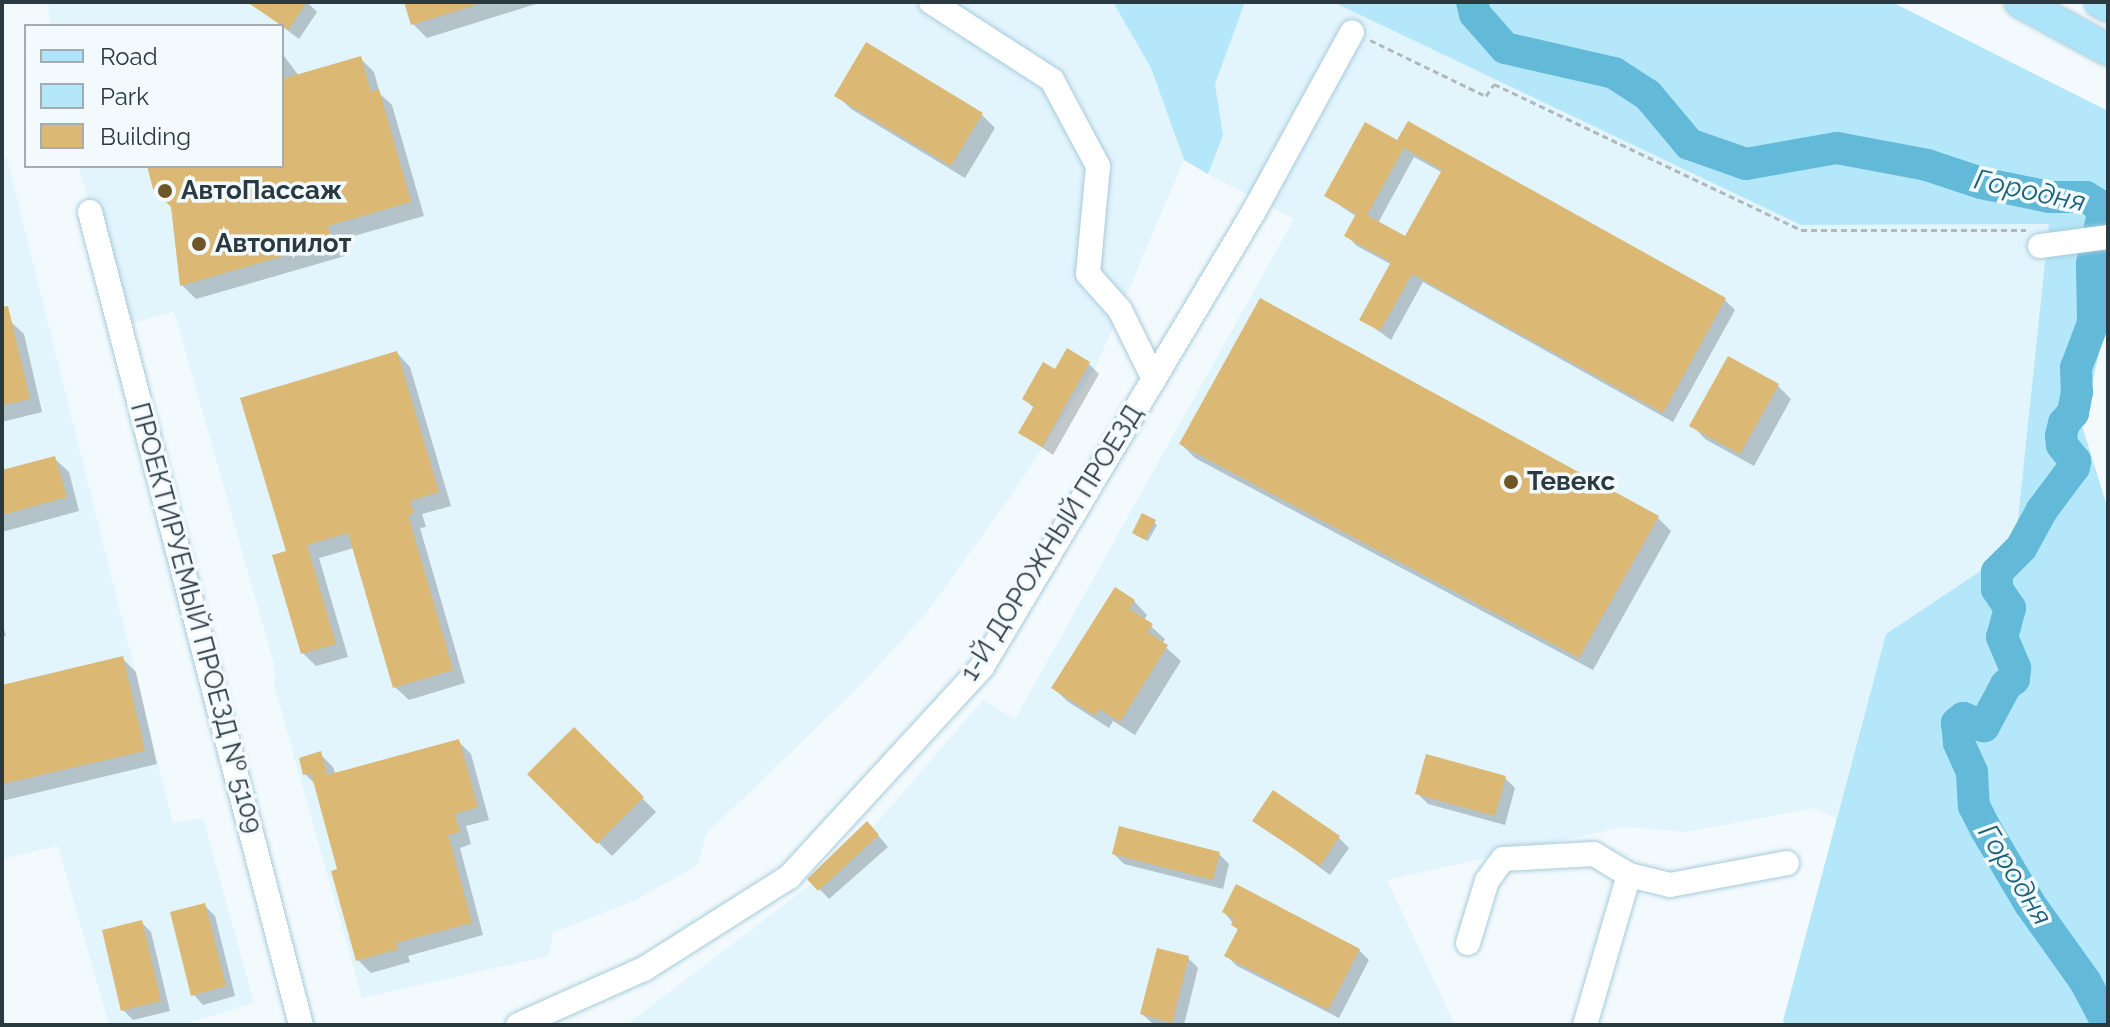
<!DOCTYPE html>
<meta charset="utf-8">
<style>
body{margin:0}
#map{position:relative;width:2110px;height:1027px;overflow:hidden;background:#f3fafd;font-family:Raleway,sans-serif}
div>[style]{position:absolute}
.built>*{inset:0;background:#e2f4fc}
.green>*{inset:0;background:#b5e7fa}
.shadow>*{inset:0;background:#0003}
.river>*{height:32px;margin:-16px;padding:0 16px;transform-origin:16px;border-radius:16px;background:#62b9d8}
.building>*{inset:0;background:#dbb874}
.path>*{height:3px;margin-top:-1.5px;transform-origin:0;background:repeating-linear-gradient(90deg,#afb8bc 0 6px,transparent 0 10px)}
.roads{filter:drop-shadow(0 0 2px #a6cbda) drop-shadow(0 0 2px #a6cbda)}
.minor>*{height:24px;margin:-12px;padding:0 12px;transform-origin:12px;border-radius:12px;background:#fff}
.major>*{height:30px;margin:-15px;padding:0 15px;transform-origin:15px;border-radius:15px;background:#ace5f9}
.dots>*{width:22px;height:22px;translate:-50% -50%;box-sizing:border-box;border:4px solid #f3fafd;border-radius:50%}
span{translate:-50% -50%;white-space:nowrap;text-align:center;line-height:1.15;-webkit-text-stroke:7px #f3fafd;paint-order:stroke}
.poi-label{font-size:26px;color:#2b3a40;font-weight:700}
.left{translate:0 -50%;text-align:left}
.street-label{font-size:26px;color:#2b3a40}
.water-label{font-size:28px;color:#1a6076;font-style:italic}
.frame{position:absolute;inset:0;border:4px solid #2b3a40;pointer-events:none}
.legend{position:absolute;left:24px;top:24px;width:260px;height:144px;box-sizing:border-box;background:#f3fafd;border:2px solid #a3adb1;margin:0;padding:10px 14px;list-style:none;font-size:24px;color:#2b3a40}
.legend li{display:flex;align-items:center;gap:16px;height:40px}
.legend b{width:40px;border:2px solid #a3adb1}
</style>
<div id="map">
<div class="built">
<i style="clip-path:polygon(48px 2px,1113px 2px,1151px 68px,1184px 160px,1096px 367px,1010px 497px,928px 611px,860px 686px,706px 834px,698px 865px,636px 900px,553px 933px,548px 956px,362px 998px,275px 688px,274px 664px,174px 311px,127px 325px,78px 166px,282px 166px,282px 26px,50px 26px)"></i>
<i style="clip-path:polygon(1245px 2px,1333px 2px,1801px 225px,2050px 224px,2015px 548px,1886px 634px,1836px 819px,1814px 808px,1686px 832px,1623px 827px,1387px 880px,1455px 1025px,626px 1025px,848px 856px,983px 700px,1015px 719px,1294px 219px,1208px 174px,1223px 135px,1215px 84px)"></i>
<i style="clip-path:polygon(7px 158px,173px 823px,203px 818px,254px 1003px,181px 1025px,109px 1025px,58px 846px,2px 859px,2px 159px)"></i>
</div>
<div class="green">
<i style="clip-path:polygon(1113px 2px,1245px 2px,1215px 84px,1223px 135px,1208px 174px,1184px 160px,1151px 68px)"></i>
<i style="clip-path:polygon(1333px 2px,1892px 2px,2108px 111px,2108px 316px,2082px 426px,2108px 509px,2108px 1025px,1787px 1025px,1783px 1021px,1886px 634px,2015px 548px,2049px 224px,1801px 225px)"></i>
</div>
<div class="shadow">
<i style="clip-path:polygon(250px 2px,307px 2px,317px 12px,299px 39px)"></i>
<i style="clip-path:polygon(406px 2px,542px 2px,427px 38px,413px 24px)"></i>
<i style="clip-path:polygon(284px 56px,299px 76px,360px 58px,374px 72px,380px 94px,392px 105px,424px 216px,340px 240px,345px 256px,196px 299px,182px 285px,173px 206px,149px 166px,282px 166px)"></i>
<i style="clip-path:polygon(837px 95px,981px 114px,995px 128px,965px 178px,851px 109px)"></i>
<i style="clip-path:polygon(evenodd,1398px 143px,1725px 300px,1735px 310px,1673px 422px,1423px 282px,1391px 340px,1362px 319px,1392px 265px,1357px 246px,1347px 236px,1357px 217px,1326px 196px,1398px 143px,1414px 157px,1443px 173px,1406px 239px,1378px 223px,1414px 157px)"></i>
<i style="clip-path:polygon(10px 321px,24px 334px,42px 412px,2px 422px,2px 322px)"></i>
<i style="clip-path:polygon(397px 353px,410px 367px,451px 506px,422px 514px,426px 527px,420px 528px,465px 683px,409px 700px,395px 687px,354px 548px,319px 558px,348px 657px,316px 666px,303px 653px,288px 553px)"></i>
<i style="clip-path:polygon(1089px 364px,1099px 374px,1053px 455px,1021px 433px,1035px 409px,1024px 399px)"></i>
<i style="clip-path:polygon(1777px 385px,1791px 399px,1754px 466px,1705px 439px,1692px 425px)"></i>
<i style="clip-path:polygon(1181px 444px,1657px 517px,1671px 531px,1593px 670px,1195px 458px)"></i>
<i style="clip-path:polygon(55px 459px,69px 472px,79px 511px,2px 532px,2px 472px)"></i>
<i style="clip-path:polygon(1154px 522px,1157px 525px,1148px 541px,1137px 535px)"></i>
<i style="clip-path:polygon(1134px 601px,1147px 615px,1144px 620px,1165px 639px,1162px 644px,1181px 661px,1135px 735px,1113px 721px,1109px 728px,1067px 701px,1054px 688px)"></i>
<i style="clip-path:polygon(2px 621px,6px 636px,2px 637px)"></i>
<i style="clip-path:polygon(122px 658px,136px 672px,157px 764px,2px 801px,2px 687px)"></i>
<i style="clip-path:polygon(574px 730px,656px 812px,612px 856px,529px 774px)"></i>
<i style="clip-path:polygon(458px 741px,471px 754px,489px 820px,466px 826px,471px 844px,460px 848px,483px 935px,408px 956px,410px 962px,371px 973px,358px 960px,340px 870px,316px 785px,305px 774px,320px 754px,333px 767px,336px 775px)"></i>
<i style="clip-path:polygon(1505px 778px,1515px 788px,1505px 825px,1428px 804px,1418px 794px)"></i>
<i style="clip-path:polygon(1255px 820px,1339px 838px,1349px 848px,1330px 875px)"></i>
<i style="clip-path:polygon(877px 834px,888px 847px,829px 899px,810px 879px)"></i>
<i style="clip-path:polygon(1114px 854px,1219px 854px,1229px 864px,1223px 889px,1124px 864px)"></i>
<i style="clip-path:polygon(205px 906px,215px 916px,235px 996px,203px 1005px,193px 994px)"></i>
<i style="clip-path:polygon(1224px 912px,1359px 950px,1369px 960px,1339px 1018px,1237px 966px,1227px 956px,1239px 931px)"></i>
<i style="clip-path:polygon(141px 922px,151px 932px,170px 1011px,133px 1020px,123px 1010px)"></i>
<i style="clip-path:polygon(1188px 958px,1198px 968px,1184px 1025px,1153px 1024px,1142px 1014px)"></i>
</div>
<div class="river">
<i style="left:1472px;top:2px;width:12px;rotate:76deg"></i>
<i style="left:1475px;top:14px;width:45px;rotate:48.6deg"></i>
<i style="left:1505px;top:48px;width:112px;rotate:12.9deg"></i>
<i style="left:1614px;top:73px;width:40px;rotate:32.9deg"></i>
<i style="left:1648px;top:95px;width:64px;rotate:50.1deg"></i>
<i style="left:1689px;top:144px;width:60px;rotate:19.3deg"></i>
<i style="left:1746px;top:164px;width:92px;rotate:-10deg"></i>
<i style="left:1837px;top:148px;width:92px;rotate:10.7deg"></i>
<i style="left:1927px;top:165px;width:57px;rotate:18.4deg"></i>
<i style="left:1981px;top:183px;width:70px;rotate:11.5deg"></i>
<i style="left:2050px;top:197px;width:36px"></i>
<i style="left:2086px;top:197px;width:13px;rotate:32deg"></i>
<i style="left:2097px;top:204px;width:11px;rotate:56deg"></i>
<i style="left:2103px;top:213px;width:52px;rotate:102.2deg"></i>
<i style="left:2092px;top:264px;width:59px;rotate:89deg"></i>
<i style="left:2093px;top:323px;width:48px;rotate:110.7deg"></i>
<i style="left:2076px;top:368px;width:24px;rotate:88deg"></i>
<i style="left:2077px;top:392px;width:21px;rotate:101deg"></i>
<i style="left:2073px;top:413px;width:13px;rotate:132deg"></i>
<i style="left:2064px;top:423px;width:13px;rotate:103deg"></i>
<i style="left:2061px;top:436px;width:9px;rotate:84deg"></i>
<i style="left:2062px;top:445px;width:21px;rotate:51deg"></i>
<i style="left:2075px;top:461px;width:6px;rotate:99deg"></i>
<i style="left:2074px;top:467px;width:54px;rotate:126.7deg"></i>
<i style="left:2042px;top:510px;width:43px;rotate:118.9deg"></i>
<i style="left:2021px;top:548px;width:34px;rotate:135deg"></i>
<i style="left:1997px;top:572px;width:17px;rotate:90deg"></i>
<i style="left:1997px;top:589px;width:23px;rotate:56deg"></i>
<i style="left:2010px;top:608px;width:30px;rotate:105deg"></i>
<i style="left:2002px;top:637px;width:34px;rotate:67deg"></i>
<i style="left:2015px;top:668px;width:11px;rotate:95deg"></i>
<i style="left:2014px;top:679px;width:10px;rotate:143deg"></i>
<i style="left:2006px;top:685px;width:47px;rotate:118.2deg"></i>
<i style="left:1984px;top:726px;width:22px;rotate:-159deg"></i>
<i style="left:1963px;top:718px;width:8px;rotate:140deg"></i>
<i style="left:1957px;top:723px;width:20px;rotate:84deg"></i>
<i style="left:1959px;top:743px;width:32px;rotate:66deg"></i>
<i style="left:1972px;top:772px;width:34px;rotate:87deg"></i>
<i style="left:1974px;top:806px;width:25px;rotate:63deg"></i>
<i style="left:1985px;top:828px;width:88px;rotate:59.4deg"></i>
<i style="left:2030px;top:904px;width:95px;rotate:54.5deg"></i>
<i style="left:2085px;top:981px;width:43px;rotate:62.2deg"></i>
</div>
<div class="building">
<i style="clip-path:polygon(247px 2px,307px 2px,288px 30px)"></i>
<i style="clip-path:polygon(404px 2px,475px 2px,476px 5px,411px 25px)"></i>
<i style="clip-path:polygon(866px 42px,983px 113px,951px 166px,834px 96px)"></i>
<i style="clip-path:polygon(361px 56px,371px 92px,379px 89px,411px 202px,328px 226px,332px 242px,180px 286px,171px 207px,153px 189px,147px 166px,282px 166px,282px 79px)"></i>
<i style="clip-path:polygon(evenodd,1408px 121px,1726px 298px,1663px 413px,1412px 274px,1380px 331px,1359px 320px,1391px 262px,1344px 236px,1356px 214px,1324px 196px,1365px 122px,1397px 140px,1408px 121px,1404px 148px,1442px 170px,1405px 236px,1367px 215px,1404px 148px)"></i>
<i style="clip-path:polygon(1260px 298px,1659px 516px,1579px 658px,1179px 444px)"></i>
<i style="clip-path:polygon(8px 306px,30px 399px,2px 405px,2px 307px)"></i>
<i style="clip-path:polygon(1067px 348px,1090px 362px,1042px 447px,1018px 433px,1034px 406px,1022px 399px,1043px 362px,1055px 369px)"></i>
<i style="clip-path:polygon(397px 351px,439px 492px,410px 501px,414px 513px,408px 515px,453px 670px,393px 688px,348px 533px,307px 545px,336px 644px,301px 654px,272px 555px,286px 551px,240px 398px)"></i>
<i style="clip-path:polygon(1728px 356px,1779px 384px,1740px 454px,1689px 426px)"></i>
<i style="clip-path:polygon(55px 456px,67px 497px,2px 515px,2px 470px)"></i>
<i style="clip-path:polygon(1142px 513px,1156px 520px,1145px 540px,1132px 533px)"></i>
<i style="clip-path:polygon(1115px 587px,1135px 600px,1129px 609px,1153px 624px,1147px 632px,1168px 645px,1120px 722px,1099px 709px,1095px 716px,1051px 688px)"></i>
<i style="clip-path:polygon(123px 656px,145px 751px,2px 784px,2px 685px)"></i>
<i style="clip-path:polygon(574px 727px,644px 797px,597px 844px,527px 774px)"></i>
<i style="clip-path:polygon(459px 739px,478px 807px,455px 814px,460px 832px,448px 835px,472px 923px,396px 943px,398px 949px,356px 961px,331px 871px,337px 869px,311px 773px,303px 775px,299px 758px,321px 751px,327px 775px)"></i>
<i style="clip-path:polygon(1426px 754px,1506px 776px,1495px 816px,1415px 794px)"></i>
<i style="clip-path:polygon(1273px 790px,1340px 836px,1320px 866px,1252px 821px)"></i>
<i style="clip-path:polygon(867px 821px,879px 835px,818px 891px,807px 879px)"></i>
<i style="clip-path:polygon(1119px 826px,1220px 852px,1213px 880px,1112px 854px)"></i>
<i style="clip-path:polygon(1236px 884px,1360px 949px,1328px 1010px,1224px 956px,1238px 929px,1231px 925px,1234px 919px,1222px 912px)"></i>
<i style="clip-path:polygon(205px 903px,226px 986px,191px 996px,170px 912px)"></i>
<i style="clip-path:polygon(142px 920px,161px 1001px,121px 1011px,102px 930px)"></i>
<i style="clip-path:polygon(1157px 948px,1189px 956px,1172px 1023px,1140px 1014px)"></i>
</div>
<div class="path">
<i style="left:1370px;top:40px;width:129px;rotate:25.8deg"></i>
<i style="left:1486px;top:96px;width:14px;rotate:-56deg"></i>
<i style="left:1494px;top:84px;width:340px;rotate:25.4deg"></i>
<i style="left:1801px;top:230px;width:225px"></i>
</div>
<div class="roads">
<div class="minor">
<i style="left:931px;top:2px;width:144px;rotate:32.8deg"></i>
<i style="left:1052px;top:80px;width:98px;rotate:61.9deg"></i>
<i style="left:1098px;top:166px;width:108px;rotate:95.3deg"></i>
<i style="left:1088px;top:274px;width:48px;rotate:48.4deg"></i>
<i style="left:1120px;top:310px;width:77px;rotate:63.8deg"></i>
<i style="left:90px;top:212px;width:840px;rotate:75.45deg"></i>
<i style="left:2040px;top:246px;width:69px;rotate:-7.5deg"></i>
<i style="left:1468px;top:943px;width:65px;rotate:-73deg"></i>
<i style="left:1487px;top:881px;width:27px;rotate:-54deg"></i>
<i style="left:1503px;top:859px;width:91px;rotate:-3.1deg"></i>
<i style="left:1594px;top:854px;width:41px;rotate:31deg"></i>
<i style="left:518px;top:1025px;width:138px;rotate:-24deg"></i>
<i style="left:644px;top:969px;width:172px;rotate:-32.4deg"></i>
<i style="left:789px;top:877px;width:285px;rotate:-47.4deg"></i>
<i style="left:982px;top:667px;width:529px;rotate:-59.17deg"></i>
<i style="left:1253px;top:213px;width:206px;rotate:-61.3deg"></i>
<i style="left:1585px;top:1025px;width:156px;rotate:-73.7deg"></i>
<i style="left:1629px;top:875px;width:42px;rotate:13.7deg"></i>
<i style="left:1670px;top:885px;width:119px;rotate:-10.6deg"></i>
</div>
<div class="major">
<i style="left:2020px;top:2px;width:100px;rotate:28.6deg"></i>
<i style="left:2100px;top:2px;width:9px;rotate:27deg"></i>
</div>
</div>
<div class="dots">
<i style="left:165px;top:191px;background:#6e5627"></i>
<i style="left:199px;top:244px;background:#6e5627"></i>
<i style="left:1511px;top:482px;background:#6e5627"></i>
</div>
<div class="poi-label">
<span class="left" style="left:181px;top:191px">АвтоПассаж</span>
<span class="left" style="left:215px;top:244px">Автопилот</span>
<span class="left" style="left:1527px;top:482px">Тевекс</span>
</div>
<div class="street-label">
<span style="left:1052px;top:543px;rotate:-58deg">1-Й ДОРОЖНЫЙ ПРОЕЗД</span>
<span style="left:196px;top:618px;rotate:75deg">ПРОЕКТИРУЕМЫЙ ПРОЕЗД № 5109</span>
</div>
<div class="water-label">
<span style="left:2030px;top:191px;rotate:12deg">Городня</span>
<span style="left:2015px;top:875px;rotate:58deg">Городня</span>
</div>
<div class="frame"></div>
<ul class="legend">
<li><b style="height:10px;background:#ace5f9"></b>Road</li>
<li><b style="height:22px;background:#b5e7fa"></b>Park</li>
<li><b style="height:22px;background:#dbb874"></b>Building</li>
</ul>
</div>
